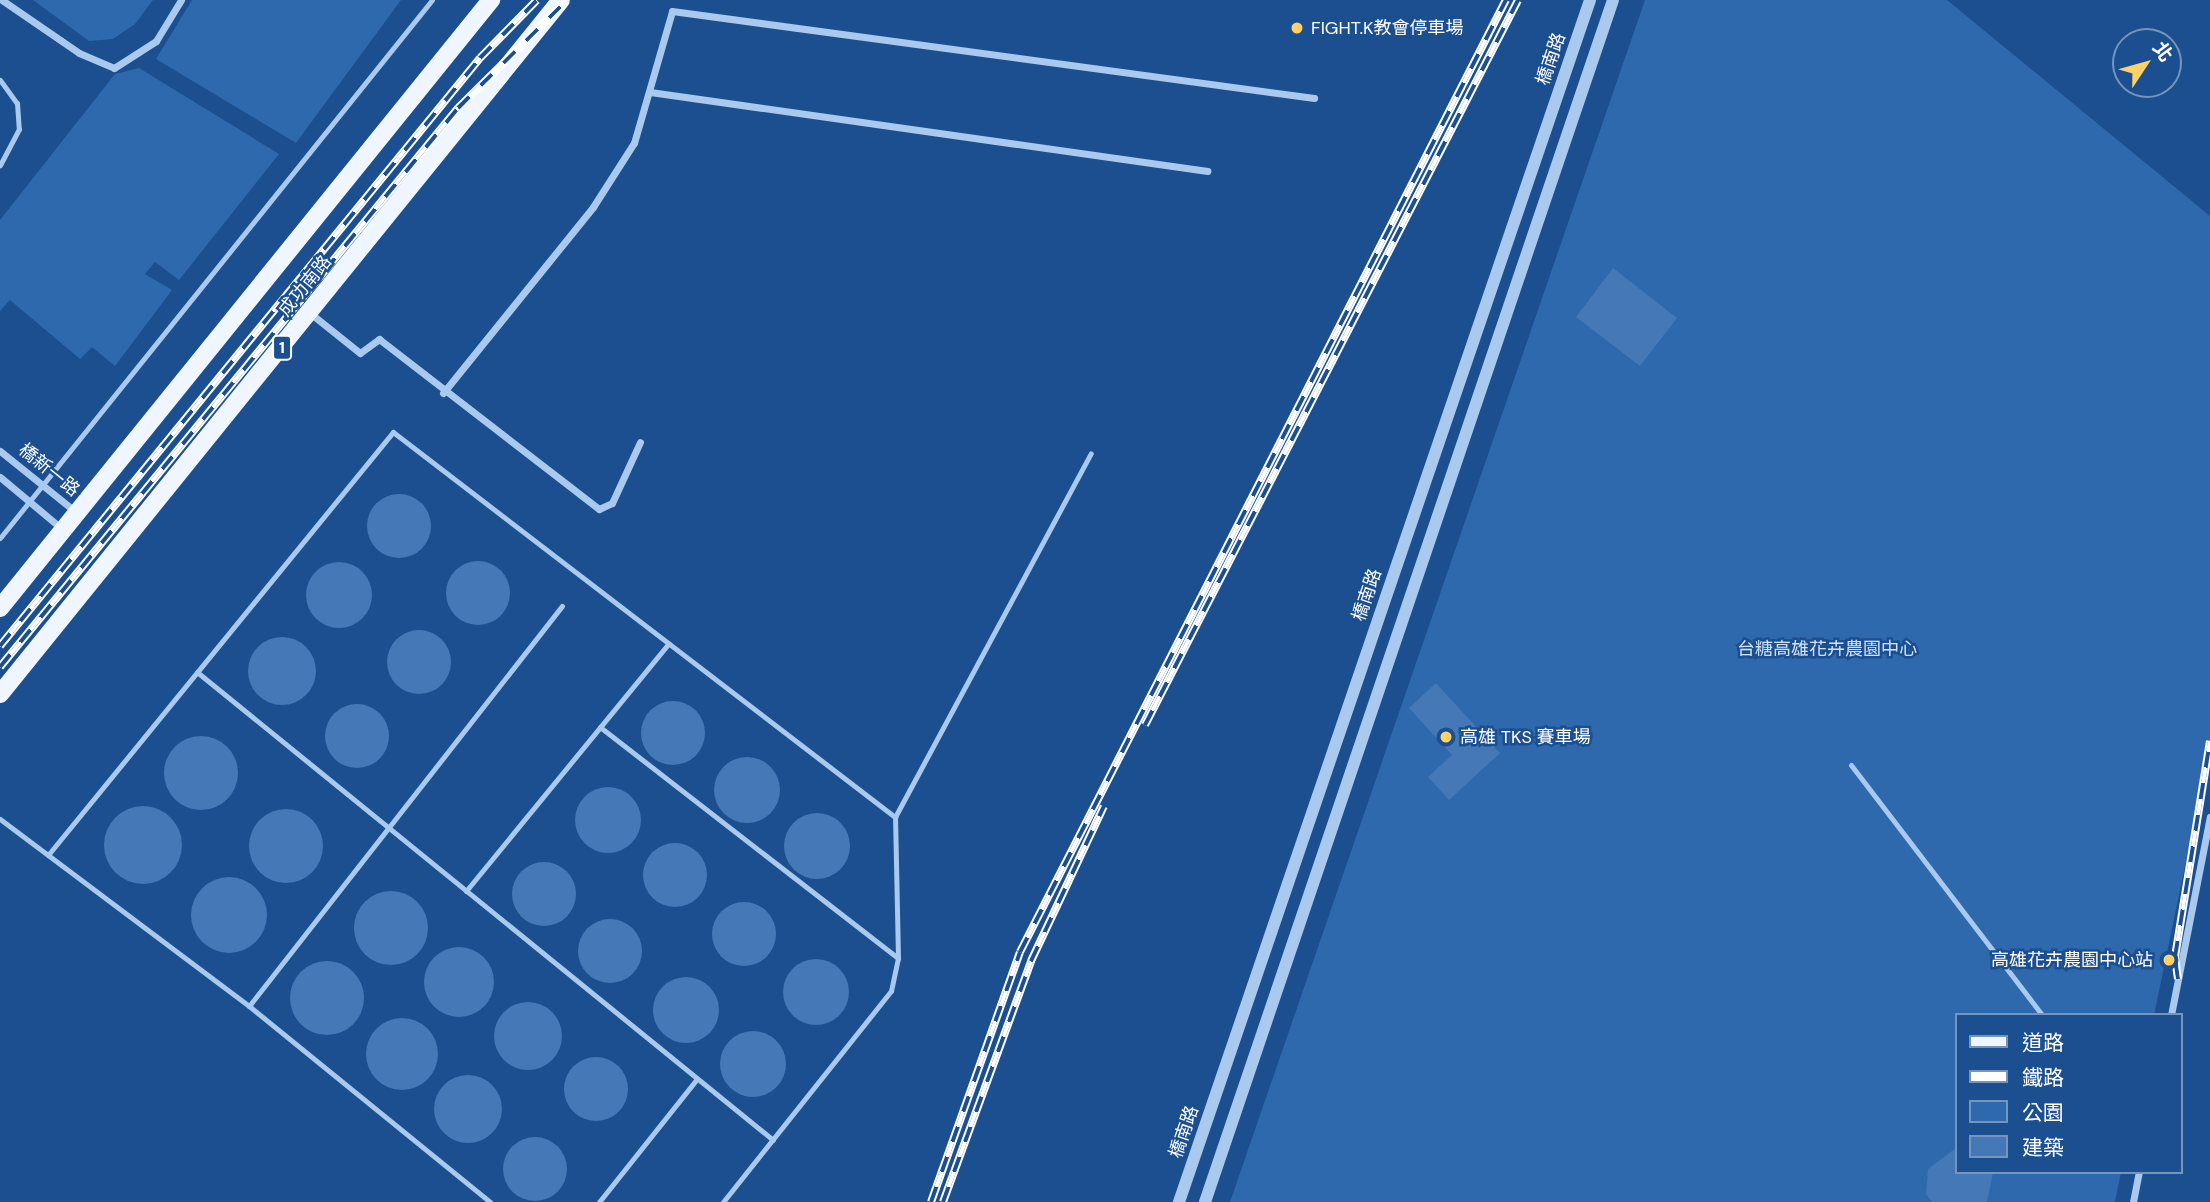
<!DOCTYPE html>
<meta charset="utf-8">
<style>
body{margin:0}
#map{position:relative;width:2210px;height:1202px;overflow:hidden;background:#1b4f8f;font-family:"DM Sans","Noto Sans TC",sans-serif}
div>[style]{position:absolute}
.green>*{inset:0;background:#2e69ad}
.building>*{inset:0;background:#4478b7}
.round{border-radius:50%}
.service>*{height:5px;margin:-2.5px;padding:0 2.5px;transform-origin:2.5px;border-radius:2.5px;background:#a9c9ee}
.minor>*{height:7px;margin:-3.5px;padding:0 3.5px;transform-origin:3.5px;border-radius:3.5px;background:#a9c9ee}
.tertiary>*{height:12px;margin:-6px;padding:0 6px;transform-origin:6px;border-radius:6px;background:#a9c9ee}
.primary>*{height:18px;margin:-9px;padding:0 9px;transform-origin:9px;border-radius:9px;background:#f0f6ff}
.rail>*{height:8px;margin-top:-4px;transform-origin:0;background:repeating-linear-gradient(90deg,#1b4f8f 0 16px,#fff 0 32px);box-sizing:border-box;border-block:2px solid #fff}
.dots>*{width:19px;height:19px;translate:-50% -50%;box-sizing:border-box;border:4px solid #1b4f8f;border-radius:50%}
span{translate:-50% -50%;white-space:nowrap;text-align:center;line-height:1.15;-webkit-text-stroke:5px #1b4f8f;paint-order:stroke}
.shield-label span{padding:2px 5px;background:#1b4f8f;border:2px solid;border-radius:5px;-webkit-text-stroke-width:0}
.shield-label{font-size:16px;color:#fff;font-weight:700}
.poi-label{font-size:18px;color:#fff}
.left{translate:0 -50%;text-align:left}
.right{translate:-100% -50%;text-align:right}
.street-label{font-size:18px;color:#fff}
.park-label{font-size:18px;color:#cfe3fa}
.legend{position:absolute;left:1955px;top:1013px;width:228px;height:161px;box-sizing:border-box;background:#1b4f8f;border:2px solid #7695bc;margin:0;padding:9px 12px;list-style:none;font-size:21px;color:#fff}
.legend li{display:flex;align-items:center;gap:14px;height:35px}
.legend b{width:35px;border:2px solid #7695bc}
.north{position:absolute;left:2112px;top:28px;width:70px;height:70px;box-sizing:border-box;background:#1b4f8f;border:2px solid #7695bc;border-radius:50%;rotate:54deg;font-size:19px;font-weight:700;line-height:28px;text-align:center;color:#fff}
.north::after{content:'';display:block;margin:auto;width:24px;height:32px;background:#ffd166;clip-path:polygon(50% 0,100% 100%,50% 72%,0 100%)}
</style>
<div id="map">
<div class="green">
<i style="clip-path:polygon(33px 0,153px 0,135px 24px,113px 39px,89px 41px)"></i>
<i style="clip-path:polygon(192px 0,401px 0,296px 143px,156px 59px)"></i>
<i style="clip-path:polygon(1645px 0,1947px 0,2210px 216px,2210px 746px,2154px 1015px,1956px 1015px,1956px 1172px,2121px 1172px,2115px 1202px,1230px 1202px)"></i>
<i style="clip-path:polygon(139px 68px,279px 154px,179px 280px,155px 262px,145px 274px,172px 290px,115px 366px,92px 347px,80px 359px,10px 300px,0 311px,0 220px,115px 74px)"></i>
</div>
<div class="building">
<i style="clip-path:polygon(1613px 268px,1677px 318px,1640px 366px,1576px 317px)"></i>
<i class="round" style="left:367px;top:494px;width:64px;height:64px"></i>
<i class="round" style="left:446px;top:561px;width:64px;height:64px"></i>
<i class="round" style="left:306px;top:562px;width:66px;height:66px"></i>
<i class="round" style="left:387px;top:630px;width:64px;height:64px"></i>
<i class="round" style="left:248px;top:637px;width:68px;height:68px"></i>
<i style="clip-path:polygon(1436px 683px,1500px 753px,1449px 800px,1428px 777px,1452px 755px,1409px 708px)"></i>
<i class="round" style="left:641px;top:701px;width:64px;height:64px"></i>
<i class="round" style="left:325px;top:704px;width:64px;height:64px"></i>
<i class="round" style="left:164px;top:736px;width:74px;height:74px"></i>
<i class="round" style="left:714px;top:757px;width:66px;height:66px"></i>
<i class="round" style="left:575px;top:787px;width:66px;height:66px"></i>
<i class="round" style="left:104px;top:806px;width:78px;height:78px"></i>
<i class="round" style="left:249px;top:809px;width:74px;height:74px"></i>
<i class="round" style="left:784px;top:813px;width:66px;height:66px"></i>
<i class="round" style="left:643px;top:843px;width:64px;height:64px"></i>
<i class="round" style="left:512px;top:862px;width:64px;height:64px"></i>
<i class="round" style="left:191px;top:877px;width:76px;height:76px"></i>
<i class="round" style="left:354px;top:891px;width:74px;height:74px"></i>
<i class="round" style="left:712px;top:902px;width:64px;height:64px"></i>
<i class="round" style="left:578px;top:919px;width:64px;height:64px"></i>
<i class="round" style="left:424px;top:947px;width:70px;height:70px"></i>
<i class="round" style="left:783px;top:959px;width:66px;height:66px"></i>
<i class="round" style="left:290px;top:961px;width:74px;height:74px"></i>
<i class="round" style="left:653px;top:977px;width:66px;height:66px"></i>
<i class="round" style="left:494px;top:1002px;width:68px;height:68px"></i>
<i class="round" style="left:366px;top:1018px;width:72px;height:72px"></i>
<i class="round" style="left:720px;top:1031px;width:66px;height:66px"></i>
<i class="round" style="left:564px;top:1057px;width:64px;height:64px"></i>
<i class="round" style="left:434px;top:1075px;width:68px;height:68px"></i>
<i class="round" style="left:503px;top:1137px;width:64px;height:64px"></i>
<i style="clip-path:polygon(1956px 1148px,1956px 1172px,1993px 1172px,1987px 1202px,1932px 1202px,1926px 1194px,1928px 1169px)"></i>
</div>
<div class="service">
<i style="left:0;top:80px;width:29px;rotate:54deg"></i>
<i style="left:17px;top:103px;width:26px;rotate:86deg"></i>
<i style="left:19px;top:129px;width:41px;rotate:117.8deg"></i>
<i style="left:0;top:538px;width:690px;rotate:-51.24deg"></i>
<i style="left:197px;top:672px;width:742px;rotate:39.09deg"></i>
<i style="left:600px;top:727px;width:377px;rotate:37.8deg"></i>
<i style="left:1851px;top:765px;width:315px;rotate:52.6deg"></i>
<i style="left:0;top:819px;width:311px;rotate:36.9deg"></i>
<i style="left:249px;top:1006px;width:311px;rotate:39.1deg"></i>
<i style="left:48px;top:855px;width:546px;rotate:-50.8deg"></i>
<i style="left:393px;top:432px;width:633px;rotate:37.49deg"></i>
<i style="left:466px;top:891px;width:320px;rotate:-50.7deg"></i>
<i style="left:249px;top:1006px;width:508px;rotate:-51.96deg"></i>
<i style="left:599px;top:1202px;width:157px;rotate:-51.5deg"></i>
<i style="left:723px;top:1202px;width:270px;rotate:-51.5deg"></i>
<i style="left:891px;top:991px;width:34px;rotate:-78deg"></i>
<i style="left:898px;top:958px;width:141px;rotate:-91.2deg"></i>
<i style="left:895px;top:817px;width:413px;rotate:-61.7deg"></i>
</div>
<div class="minor">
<i style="left:2px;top:0;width:93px;rotate:34.5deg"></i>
<i style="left:79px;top:53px;width:38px;rotate:23deg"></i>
<i style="left:114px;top:68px;width:50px;rotate:-32.7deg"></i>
<i style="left:156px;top:41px;width:48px;rotate:-58.6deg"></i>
<i style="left:650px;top:92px;width:563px;rotate:8.07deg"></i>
<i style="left:310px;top:313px;width:64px;rotate:38.7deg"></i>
<i style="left:360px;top:353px;width:24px;rotate:-36deg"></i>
<i style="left:379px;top:339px;width:278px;rotate:37.7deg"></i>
<i style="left:599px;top:509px;width:14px;rotate:-25deg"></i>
<i style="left:612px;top:503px;width:67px;rotate:-65.3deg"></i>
<i style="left:443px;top:393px;width:239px;rotate:-51.1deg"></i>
<i style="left:593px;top:207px;width:76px;rotate:-57.4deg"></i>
<i style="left:634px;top:143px;width:137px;rotate:-73.9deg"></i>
<i style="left:672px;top:11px;width:648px;rotate:7.72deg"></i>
<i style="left:0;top:451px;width:99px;rotate:38.8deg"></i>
<i style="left:0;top:477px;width:80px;rotate:39.9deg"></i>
<i style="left:2171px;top:1015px;width:202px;rotate:-78.9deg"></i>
<i style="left:2133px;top:1202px;width:31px;rotate:-79deg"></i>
</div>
<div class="tertiary">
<i style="left:1179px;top:1202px;width:1270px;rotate:-71.12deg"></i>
<i style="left:1205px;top:1202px;width:1269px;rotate:-71.25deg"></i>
</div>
<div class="primary">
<i style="left:0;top:608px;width:782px;rotate:-51.08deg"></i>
<i style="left:0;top:694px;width:892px;rotate:-51.05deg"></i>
</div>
<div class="rail">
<i style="left:0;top:646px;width:759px;rotate:-50.77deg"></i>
<i style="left:480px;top:58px;width:81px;rotate:-45.5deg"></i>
<i style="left:0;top:667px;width:723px;rotate:-50.67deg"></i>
<i style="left:458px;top:108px;width:153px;rotate:-44.7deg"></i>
<i style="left:1145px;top:725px;width:815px;rotate:-62.77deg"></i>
<i style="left:2178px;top:979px;width:22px;rotate:-98deg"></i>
<i style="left:2175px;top:957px;width:219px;rotate:-80.8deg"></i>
<i style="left:931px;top:1202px;width:265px;rotate:-70.4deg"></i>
<i style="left:1020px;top:952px;width:1069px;rotate:-62.96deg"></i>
<i style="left:943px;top:1202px;width:257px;rotate:-69.9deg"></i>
<i style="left:1031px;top:961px;width:171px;rotate:-64.8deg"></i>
</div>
<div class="dots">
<i style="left:1297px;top:28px;background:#ffd166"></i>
<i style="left:1446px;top:737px;background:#ffd166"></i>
<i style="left:2169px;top:960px;background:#ffd166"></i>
</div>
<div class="shield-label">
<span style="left:282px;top:348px">1</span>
</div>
<div class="poi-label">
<span class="left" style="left:1311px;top:28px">FIGHT.K教會停車場</span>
<span class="left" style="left:1460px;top:737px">高雄 TKS 賽車場</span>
<span class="right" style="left:2153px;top:960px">高雄花卉農園中心站</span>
</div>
<div class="street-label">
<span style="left:1551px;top:59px;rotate:-71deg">橋南路</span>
<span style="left:305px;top:286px;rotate:-51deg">成功南路</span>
<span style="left:49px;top:470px;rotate:39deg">橋新一路</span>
<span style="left:1367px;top:595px;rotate:-71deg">橋南路</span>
<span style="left:1184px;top:1132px;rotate:-71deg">橋南路</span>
</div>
<div class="park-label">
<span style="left:1827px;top:649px">台糖高雄花卉農園中心</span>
</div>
<ul class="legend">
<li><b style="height:9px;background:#f0f6ff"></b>道路</li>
<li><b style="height:9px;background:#fff"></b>鐵路</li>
<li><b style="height:19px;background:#2e69ad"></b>公園</li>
<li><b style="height:19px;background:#4478b7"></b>建築</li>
</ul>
<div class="north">北</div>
</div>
